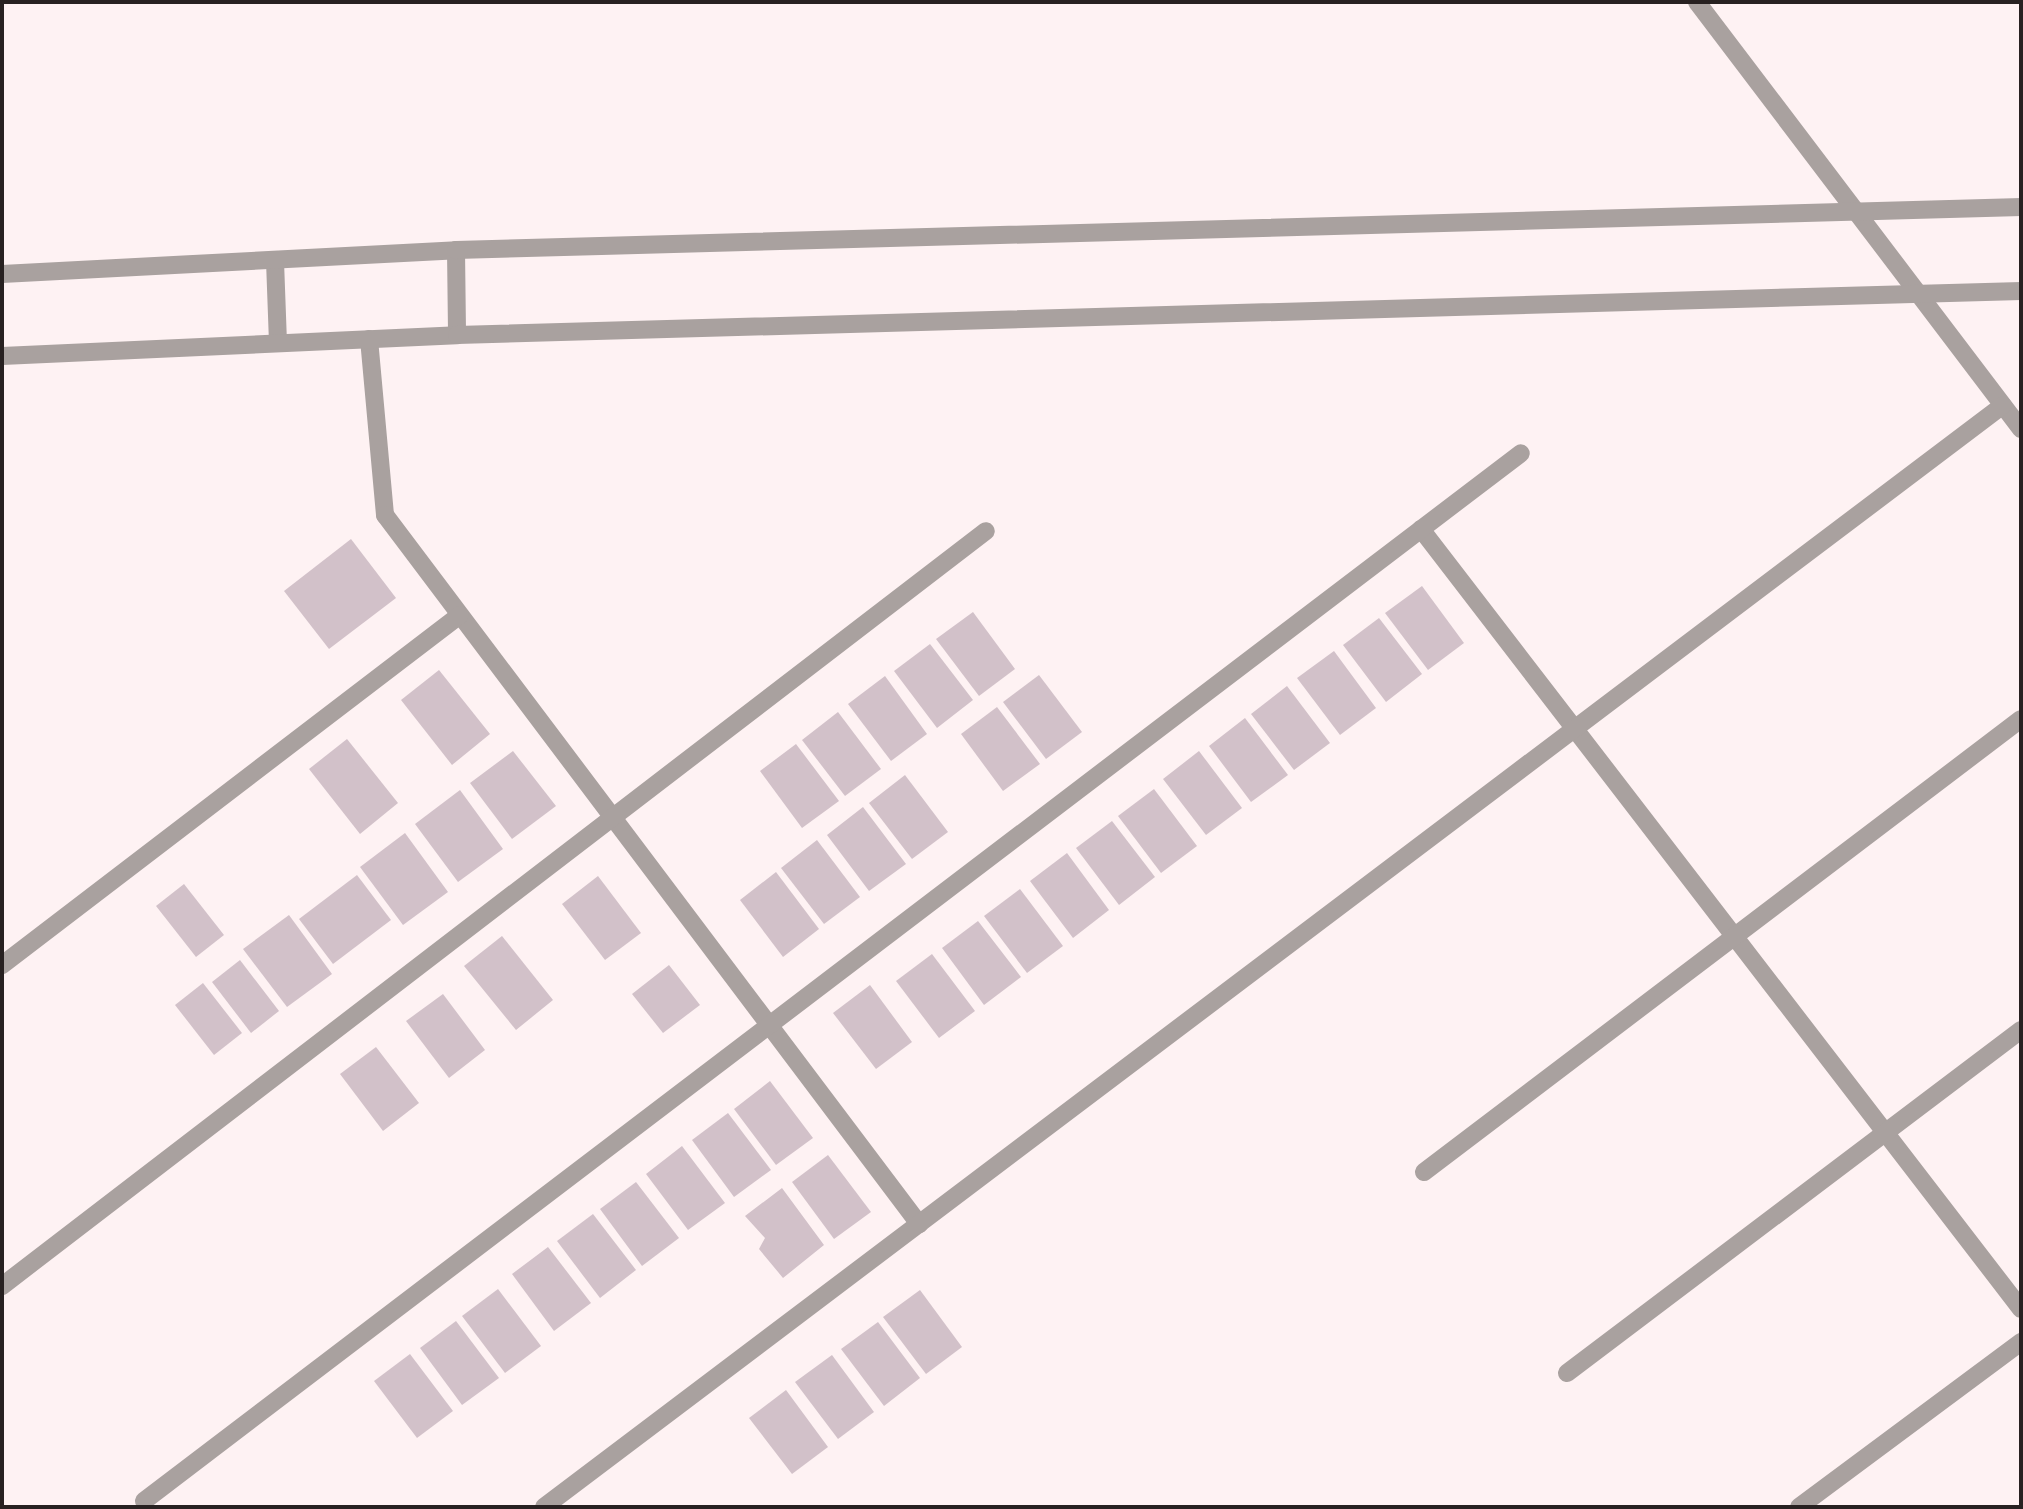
<!DOCTYPE html>
<style>
body{margin:0}
#map{position:relative;width:2023px;height:1509px;overflow:hidden;background:#fef2f3;font-family:Figtree,sans-serif}
div>[style]{position:absolute}
.building>*{inset:0;background:#d2c1c9}
.minor>*{height:18px;margin:-9px;padding:0 9px;transform-origin:9px;border-radius:9px;background:#a9a19f}
span{translate:-50% -50%;white-space:nowrap;text-align:center;line-height:1.15;-webkit-text-stroke:5px #fff;paint-order:stroke}
.frame{position:absolute;inset:0;border:4px solid #282121;pointer-events:none}
</style>
<div id="map">
<div class="building">
<i style="clip-path:polygon(351px 539px,396px 598px,329px 649px,284px 591px)"></i>
<i style="clip-path:polygon(1422px 586px,1464px 643px,1428px 670px,1385px 613px)"></i>
<i style="clip-path:polygon(973px 612px,1015px 669px,979px 696px,936px 639px)"></i>
<i style="clip-path:polygon(1379px 618px,1422px 674px,1386px 702px,1343px 645px)"></i>
<i style="clip-path:polygon(930px 644px,973px 700px,937px 728px,894px 671px)"></i>
<i style="clip-path:polygon(1334px 651px,1376px 708px,1340px 735px,1297px 678px)"></i>
<i style="clip-path:polygon(439px 670px,490px 734px,452px 765px,401px 700px)"></i>
<i style="clip-path:polygon(1039px 675px,1082px 732px,1046px 759px,1003px 702px)"></i>
<i style="clip-path:polygon(885px 676px,927px 734px,891px 761px,848px 704px)"></i>
<i style="clip-path:polygon(1287px 686px,1330px 743px,1294px 770px,1251px 714px)"></i>
<i style="clip-path:polygon(997px 707px,1040px 764px,1003px 791px,961px 734px)"></i>
<i style="clip-path:polygon(838px 712px,881px 769px,845px 796px,802px 740px)"></i>
<i style="clip-path:polygon(1245px 718px,1288px 775px,1251px 802px,1209px 746px)"></i>
<i style="clip-path:polygon(347px 739px,398px 803px,360px 834px,309px 769px)"></i>
<i style="clip-path:polygon(796px 744px,839px 801px,802px 828px,760px 771px)"></i>
<i style="clip-path:polygon(513px 751px,556px 806px,512px 839px,470px 783px)"></i>
<i style="clip-path:polygon(1199px 751px,1242px 808px,1206px 835px,1163px 779px)"></i>
<i style="clip-path:polygon(905px 775px,948px 832px,912px 859px,869px 803px)"></i>
<i style="clip-path:polygon(1154px 789px,1197px 846px,1161px 873px,1118px 816px)"></i>
<i style="clip-path:polygon(460px 790px,503px 849px,458px 882px,415px 824px)"></i>
<i style="clip-path:polygon(863px 807px,906px 864px,869px 891px,827px 835px)"></i>
<i style="clip-path:polygon(1112px 821px,1155px 877px,1119px 905px,1076px 848px)"></i>
<i style="clip-path:polygon(405px 833px,448px 892px,403px 925px,360px 867px)"></i>
<i style="clip-path:polygon(817px 840px,860px 897px,824px 924px,781px 868px)"></i>
<i style="clip-path:polygon(1067px 853px,1109px 910px,1073px 938px,1030px 881px)"></i>
<i style="clip-path:polygon(776px 872px,819px 929px,783px 957px,740px 900px)"></i>
<i style="clip-path:polygon(357px 875px,391px 920px,333px 964px,299px 919px)"></i>
<i style="clip-path:polygon(598px 876px,641px 933px,605px 960px,562px 904px)"></i>
<i style="clip-path:polygon(184px 884px,224px 935px,196px 957px,156px 906px)"></i>
<i style="clip-path:polygon(1020px 889px,1063px 946px,1027px 973px,984px 916px)"></i>
<i style="clip-path:polygon(289px 915px,332px 974px,287px 1007px,243px 949px)"></i>
<i style="clip-path:polygon(978px 921px,1021px 977px,984px 1005px,942px 948px)"></i>
<i style="clip-path:polygon(502px 936px,553px 1000px,516px 1030px,464px 966px)"></i>
<i style="clip-path:polygon(932px 954px,975px 1011px,939px 1038px,896px 981px)"></i>
<i style="clip-path:polygon(240px 960px,279px 1011px,251px 1033px,212px 982px)"></i>
<i style="clip-path:polygon(669px 965px,700px 1005px,663px 1033px,632px 994px)"></i>
<i style="clip-path:polygon(203px 983px,242px 1033px,214px 1055px,175px 1005px)"></i>
<i style="clip-path:polygon(870px 985px,912px 1042px,876px 1069px,833px 1013px)"></i>
<i style="clip-path:polygon(443px 994px,485px 1050px,449px 1078px,406px 1021px)"></i>
<i style="clip-path:polygon(376px 1047px,419px 1103px,383px 1131px,340px 1074px)"></i>
<i style="clip-path:polygon(770px 1081px,813px 1138px,776px 1165px,734px 1109px)"></i>
<i style="clip-path:polygon(728px 1113px,771px 1170px,734px 1197px,692px 1140px)"></i>
<i style="clip-path:polygon(682px 1146px,725px 1203px,688px 1230px,646px 1174px)"></i>
<i style="clip-path:polygon(828px 1155px,871px 1212px,834px 1239px,792px 1182px)"></i>
<i style="clip-path:polygon(636px 1182px,679px 1238px,642px 1266px,600px 1209px)"></i>
<i style="clip-path:polygon(782px 1188px,824px 1245px,783px 1278px,759px 1249px,765px 1238px,745px 1216px)"></i>
<i style="clip-path:polygon(593px 1214px,636px 1270px,600px 1298px,557px 1241px)"></i>
<i style="clip-path:polygon(548px 1247px,591px 1303px,554px 1331px,512px 1274px)"></i>
<i style="clip-path:polygon(498px 1289px,541px 1346px,505px 1373px,462px 1316px)"></i>
<i style="clip-path:polygon(920px 1290px,962px 1347px,926px 1374px,883px 1317px)"></i>
<i style="clip-path:polygon(456px 1321px,499px 1378px,462px 1405px,420px 1348px)"></i>
<i style="clip-path:polygon(878px 1322px,920px 1378px,884px 1406px,841px 1349px)"></i>
<i style="clip-path:polygon(410px 1354px,453px 1411px,417px 1438px,374px 1381px)"></i>
<i style="clip-path:polygon(832px 1355px,874px 1412px,838px 1439px,795px 1382px)"></i>
<i style="clip-path:polygon(786px 1390px,828px 1447px,792px 1474px,749px 1418px)"></i>
</div>
<div class="minor">
<i style="left:1697px;top:2px;width:536px;rotate:52.81deg"></i>
<i style="left:456px;top:250px;width:85px;rotate:89.3deg"></i>
<i style="left:275px;top:261px;width:82px;rotate:87.9deg"></i>
<i style="left:2px;top:274px;width:455px;rotate:-3deg"></i>
<i style="left:456px;top:250px;width:1566px;rotate:-1.57deg"></i>
<i style="left:369px;top:339px;width:177px;rotate:84.8deg"></i>
<i style="left:385px;top:515px;width:888px;rotate:53.01deg"></i>
<i style="left:2px;top:356px;width:455px;rotate:-2.6deg"></i>
<i style="left:457px;top:335px;width:1565px;rotate:-1.61deg"></i>
<i style="left:1421px;top:529px;width:984px;rotate:52.43deg"></i>
<i style="left:2px;top:965px;width:576px;rotate:-37.39deg"></i>
<i style="left:1424px;top:1172px;width:749px;rotate:-37.19deg"></i>
<i style="left:2px;top:1286px;width:1240px;rotate:-37.5deg"></i>
<i style="left:1567px;top:1373px;width:569px;rotate:-37.07deg"></i>
<i style="left:144px;top:1501px;width:1730px;rotate:-37.27deg"></i>
<i style="left:544px;top:1507px;width:1828px;rotate:-37.06deg"></i>
<i style="left:1799px;top:1507px;width:277px;rotate:-36.6deg"></i>
</div>
<div class="frame"></div>
</div>
